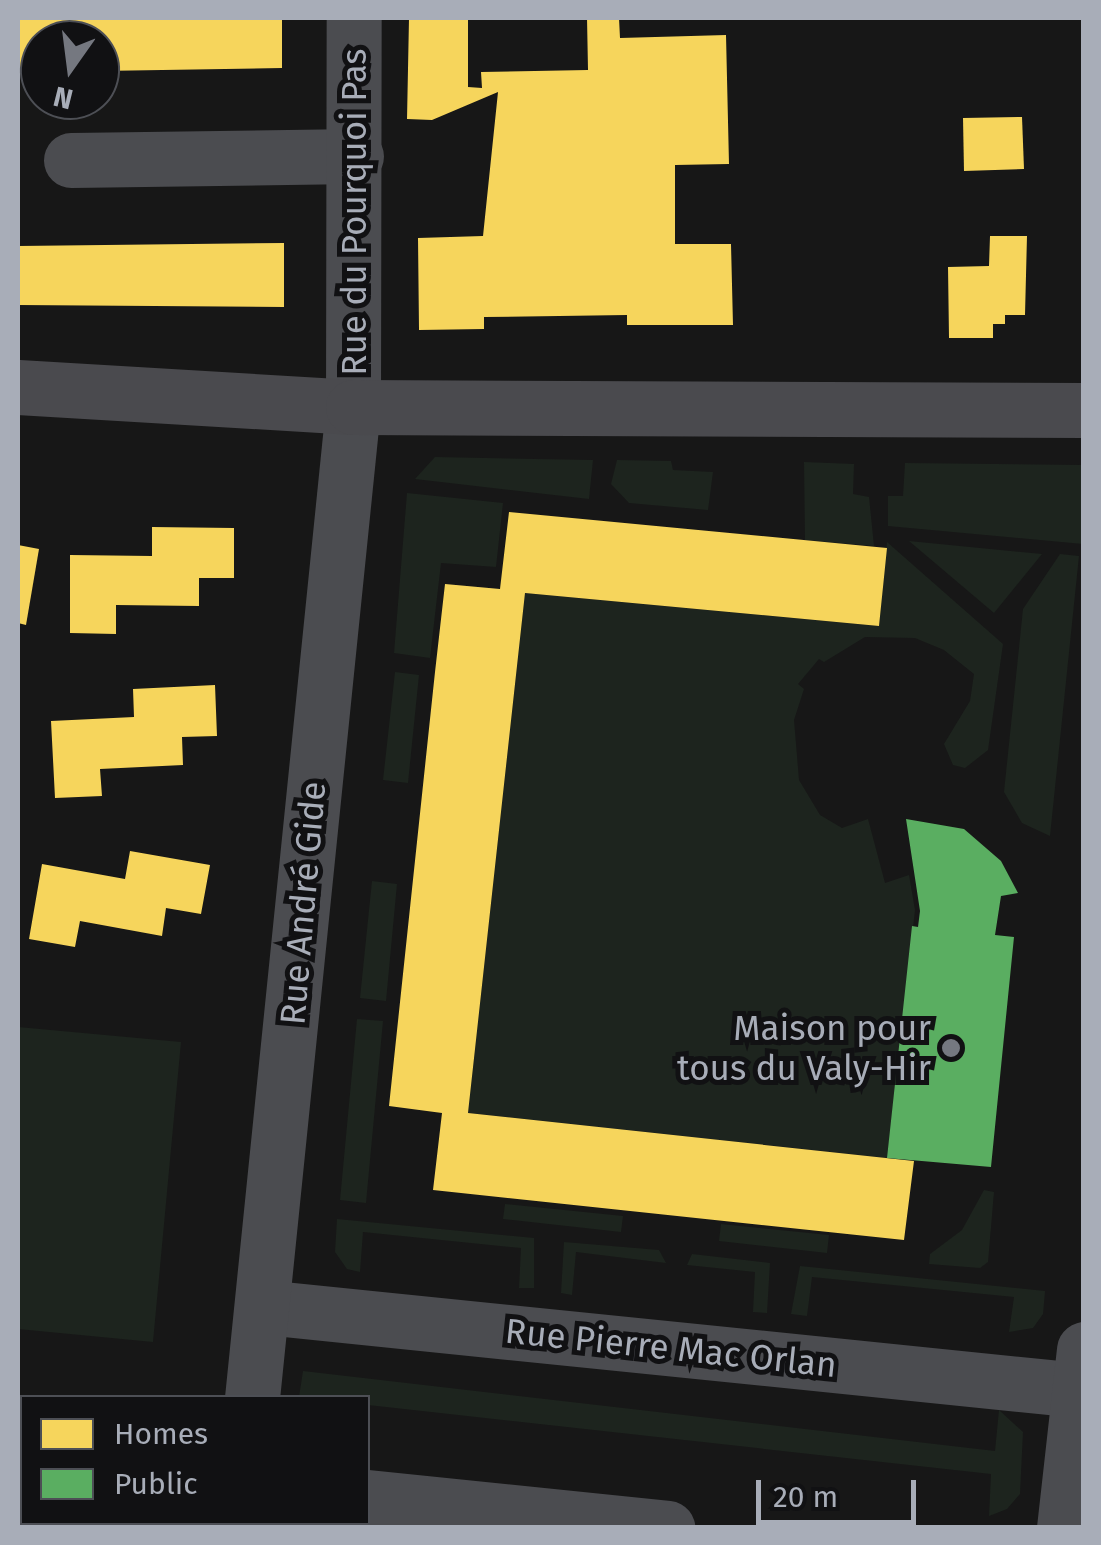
<!DOCTYPE html>
<meta charset="utf-8">
<style>
body{margin:0}
#map{position:relative;width:1101px;height:1545px;overflow:hidden;background:#171717;font-family:"Fira Sans",sans-serif}
div>[style]{position:absolute}
.green>*{inset:0;background:#1d241e}
.homes>*{inset:0;background:#f6d55c}
.public>*{inset:0;background:#5aae61}
.street>*{height:55px;margin:-27.5px;padding:0 27.5px;transform-origin:27.5px;border-radius:27.5px;background:#4b4c50}
.secondary>*{height:55px;margin:-27.5px;padding:0 27.5px;transform-origin:27.5px;border-radius:27.5px;background:#4a4a4e}
.dots>*{width:28px;height:28px;translate:-50% -50%;box-sizing:border-box;border:5px solid #111113;border-radius:50%}
span{translate:-50% -50%;white-space:nowrap;text-align:center;line-height:1.15;-webkit-text-stroke:10px #111113;paint-order:stroke}
.street-label{font-size:35px;color:#a8adb8}
.poi-label{font-size:35px;color:#a8adb8}
.right{translate:-100% -50%;text-align:right}
.frame{position:absolute;inset:0;border:20px solid #a8adb8;pointer-events:none}
.legend{position:absolute;left:20px;top:1395px;width:350px;height:130px;box-sizing:border-box;background:#111113;border:2px solid #4d4f55;margin:0;padding:12px 18px;list-style:none;font-size:30px;color:#a8adb8}
.legend li{display:flex;align-items:center;gap:20px;height:50px}
.legend b{width:50px;border:2px solid #4d4f55}
.north{position:absolute;left:20px;top:20px;width:100px;height:100px;box-sizing:border-box;background:#111113;border:2px solid #4d4f55;border-radius:50%;rotate:194deg;font-size:28px;font-weight:700;line-height:40px;text-align:center;color:#a8adb8}
.north::after{content:'';display:block;margin:auto;width:35px;height:45px;background:#757880;clip-path:polygon(50% 0,100% 100%,50% 72%,0 100%)}
.scale{position:absolute;left:756px;top:1480px;width:160px;height:45px;box-sizing:border-box;border:5px solid #a8adb8;border-top:0;padding-left:12px;font-size:30px;line-height:35px;white-space:nowrap;color:#a8adb8;-webkit-text-stroke:8px #111113;paint-order:stroke}
</style>
<div id="map">
<div class="green">
<i style="clip-path:polygon(435px 457px,593px 460px,589px 499px,415px 479px)"></i>
<i style="clip-path:polygon(617px 460px,671px 461px,673px 470px,713px 472px,708px 510px,629px 503px,611px 484px)"></i>
<i style="clip-path:polygon(804px 462px,854px 464px,853px 494px,869px 497px,874px 546px,805px 540px)"></i>
<i style="clip-path:polygon(905px 463px,1083px 465px,1083px 544px,888px 526px,888px 496px,903px 496px)"></i>
<i style="clip-path:polygon(407px 493px,503px 503px,496px 567px,441px 563px,430px 658px,394px 653px)"></i>
<i style="clip-path:polygon(909px 541px,1042px 554px,994px 613px)"></i>
<i style="clip-path:polygon(887px 542px,1003px 644px,988px 750px,965px 768px,953px 765px,944px 744px,970px 701px,974px 674px,944px 650px,915px 638px,865px 637px,824px 662px,819px 659px,798px 684px,804px 689px,794px 720px,799px 780px,820px 815px,842px 828px,868px 819px,885px 883px,909px 875px,915px 910px,887px 1158px,468px 1113px,525px 593px,879px 626px)"></i>
<i style="clip-path:polygon(1060px 554px,1079px 556px,1050px 836px,1022px 823px,1004px 792px,1023px 609px)"></i>
<i style="clip-path:polygon(395px 672px,419px 675px,408px 783px,383px 780px)"></i>
<i style="clip-path:polygon(372px 881px,397px 884px,386px 1001px,360px 998px)"></i>
<i style="clip-path:polygon(357px 1019px,383px 1021px,366px 1203px,340px 1200px)"></i>
<i style="clip-path:polygon(18px 1027px,181px 1042px,153px 1342px,18px 1329px)"></i>
<i style="clip-path:polygon(984px 1190px,994px 1192px,988px 1262px,980px 1268px,929px 1264px,930px 1254px,962px 1230px)"></i>
<i style="clip-path:polygon(505px 1204px,623px 1216px,621px 1232px,503px 1219px)"></i>
<i style="clip-path:polygon(337px 1219px,534px 1238px,534px 1288px,519px 1288px,521px 1248px,363px 1232px,360px 1272px,347px 1269px,335px 1252px)"></i>
<i style="clip-path:polygon(721px 1224px,829px 1235px,827px 1253px,719px 1241px)"></i>
<i style="clip-path:polygon(564px 1242px,659px 1250px,666px 1263px,576px 1252px,572px 1295px,561px 1293px)"></i>
<i style="clip-path:polygon(692px 1254px,770px 1263px,767px 1313px,753px 1312px,755px 1272px,687px 1265px)"></i>
<i style="clip-path:polygon(800px 1266px,1045px 1291px,1043px 1314px,1033px 1328px,1009px 1332px,1014px 1297px,812px 1277px,807px 1316px,791px 1314px)"></i>
<i style="clip-path:polygon(303px 1371px,995px 1451px,999px 1410px,1023px 1432px,1020px 1494px,1007px 1509px,989px 1516px,991px 1474px,368px 1405px,368px 1398px,299px 1397px)"></i>
</div>
<div class="homes">
<i style="clip-path:polygon(18px 18px,282px 18px,282px 68px,100px 71px,100px 40px,40px 40px,40px 72px,18px 72px)"></i>
<i style="clip-path:polygon(409px 18px,468px 18px,468px 87px,482px 88px,481px 72px,588px 70px,587px 18px,619px 18px,620px 38px,726px 35px,729px 164px,675px 165px,675px 244px,731px 244px,733px 325px,627px 325px,627px 315px,484px 317px,484px 329px,419px 330px,418px 238px,483px 236px,498px 92px,432px 120px,407px 119px)"></i>
<i style="clip-path:polygon(1022px 117px,1024px 169px,964px 171px,963px 118px)"></i>
<i style="clip-path:polygon(990px 236px,1027px 236px,1025px 315px,1005px 315px,1005px 324px,993px 324px,993px 338px,949px 338px,948px 267px,989px 266px)"></i>
<i style="clip-path:polygon(284px 243px,284px 307px,18px 305px,18px 246px)"></i>
<i style="clip-path:polygon(509px 512px,887px 548px,879px 626px,525px 593px,468px 1113px,914px 1161px,904px 1240px,433px 1190px,442px 1113px,389px 1106px,435px 672px,445px 584px,500px 589px)"></i>
<i style="clip-path:polygon(152px 527px,234px 528px,234px 578px,199px 578px,199px 606px,116px 605px,116px 634px,70px 633px,70px 555px,152px 556px)"></i>
<i style="clip-path:polygon(18px 545px,39px 549px,26px 625px,18px 623px)"></i>
<i style="clip-path:polygon(215px 685px,217px 736px,182px 737px,183px 765px,100px 769px,102px 796px,55px 798px,51px 721px,134px 717px,133px 689px)"></i>
<i style="clip-path:polygon(130px 851px,210px 865px,201px 914px,166px 908px,162px 936px,80px 921px,75px 947px,29px 939px,42px 864px,125px 879px)"></i>
</div>
<div class="public">
<i style="clip-path:polygon(906px 819px,964px 829px,1001px 861px,1018px 893px,1001px 896px,995px 935px,1014px 937px,991px 1167px,887px 1158px,912px 926px,918px 927px,920px 911px)"></i>
</div>
<div class="street">
<i style="left:71px;top:160px;width:285px;rotate:-0.8deg"></i>
<i style="left:264px;top:1307px;width:818px;rotate:5.82deg"></i>
<i style="left:252px;top:1398px;width:996px;rotate:-84.18deg"></i>
<i style="left:353px;top:407px;width:389px;rotate:-89.9deg"></i>
<i style="left:18px;top:1457px;width:4px;rotate:14deg"></i>
<i style="left:368px;top:1497px;width:301px;rotate:5.9deg"></i>
<i style="left:1064px;top:1528px;width:180px;rotate:-83.6deg"></i>
</div>
<div class="secondary">
<i style="left:18px;top:387px;width:336px;rotate:3.4deg"></i>
<i style="left:353px;top:407px;width:731px;rotate:0.24deg"></i>
</div>
<div class="dots">
<i style="left:951px;top:1048px;background:#757880"></i>
</div>
<div class="street-label">
<span style="left:354px;top:212px;rotate:-90deg">Rue du Pourquoi Pas</span>
<span style="left:303px;top:903px;rotate:-85deg">Rue André Gide</span>
<span style="left:671px;top:1348px;rotate:6deg">Rue Pierre Mac Orlan</span>
</div>
<div class="poi-label">
<span class="right" style="left:931px;top:1048px">Maison pour<br>tous du Valy-Hir</span>
</div>
<div class="frame"></div>
<ul class="legend">
<li><b style="height:28px;background:#f6d55c"></b>Homes</li>
<li><b style="height:28px;background:#5aae61"></b>Public</li>
</ul>
<div class="north">N</div>
<div class="scale">20 m</div>
</div>
